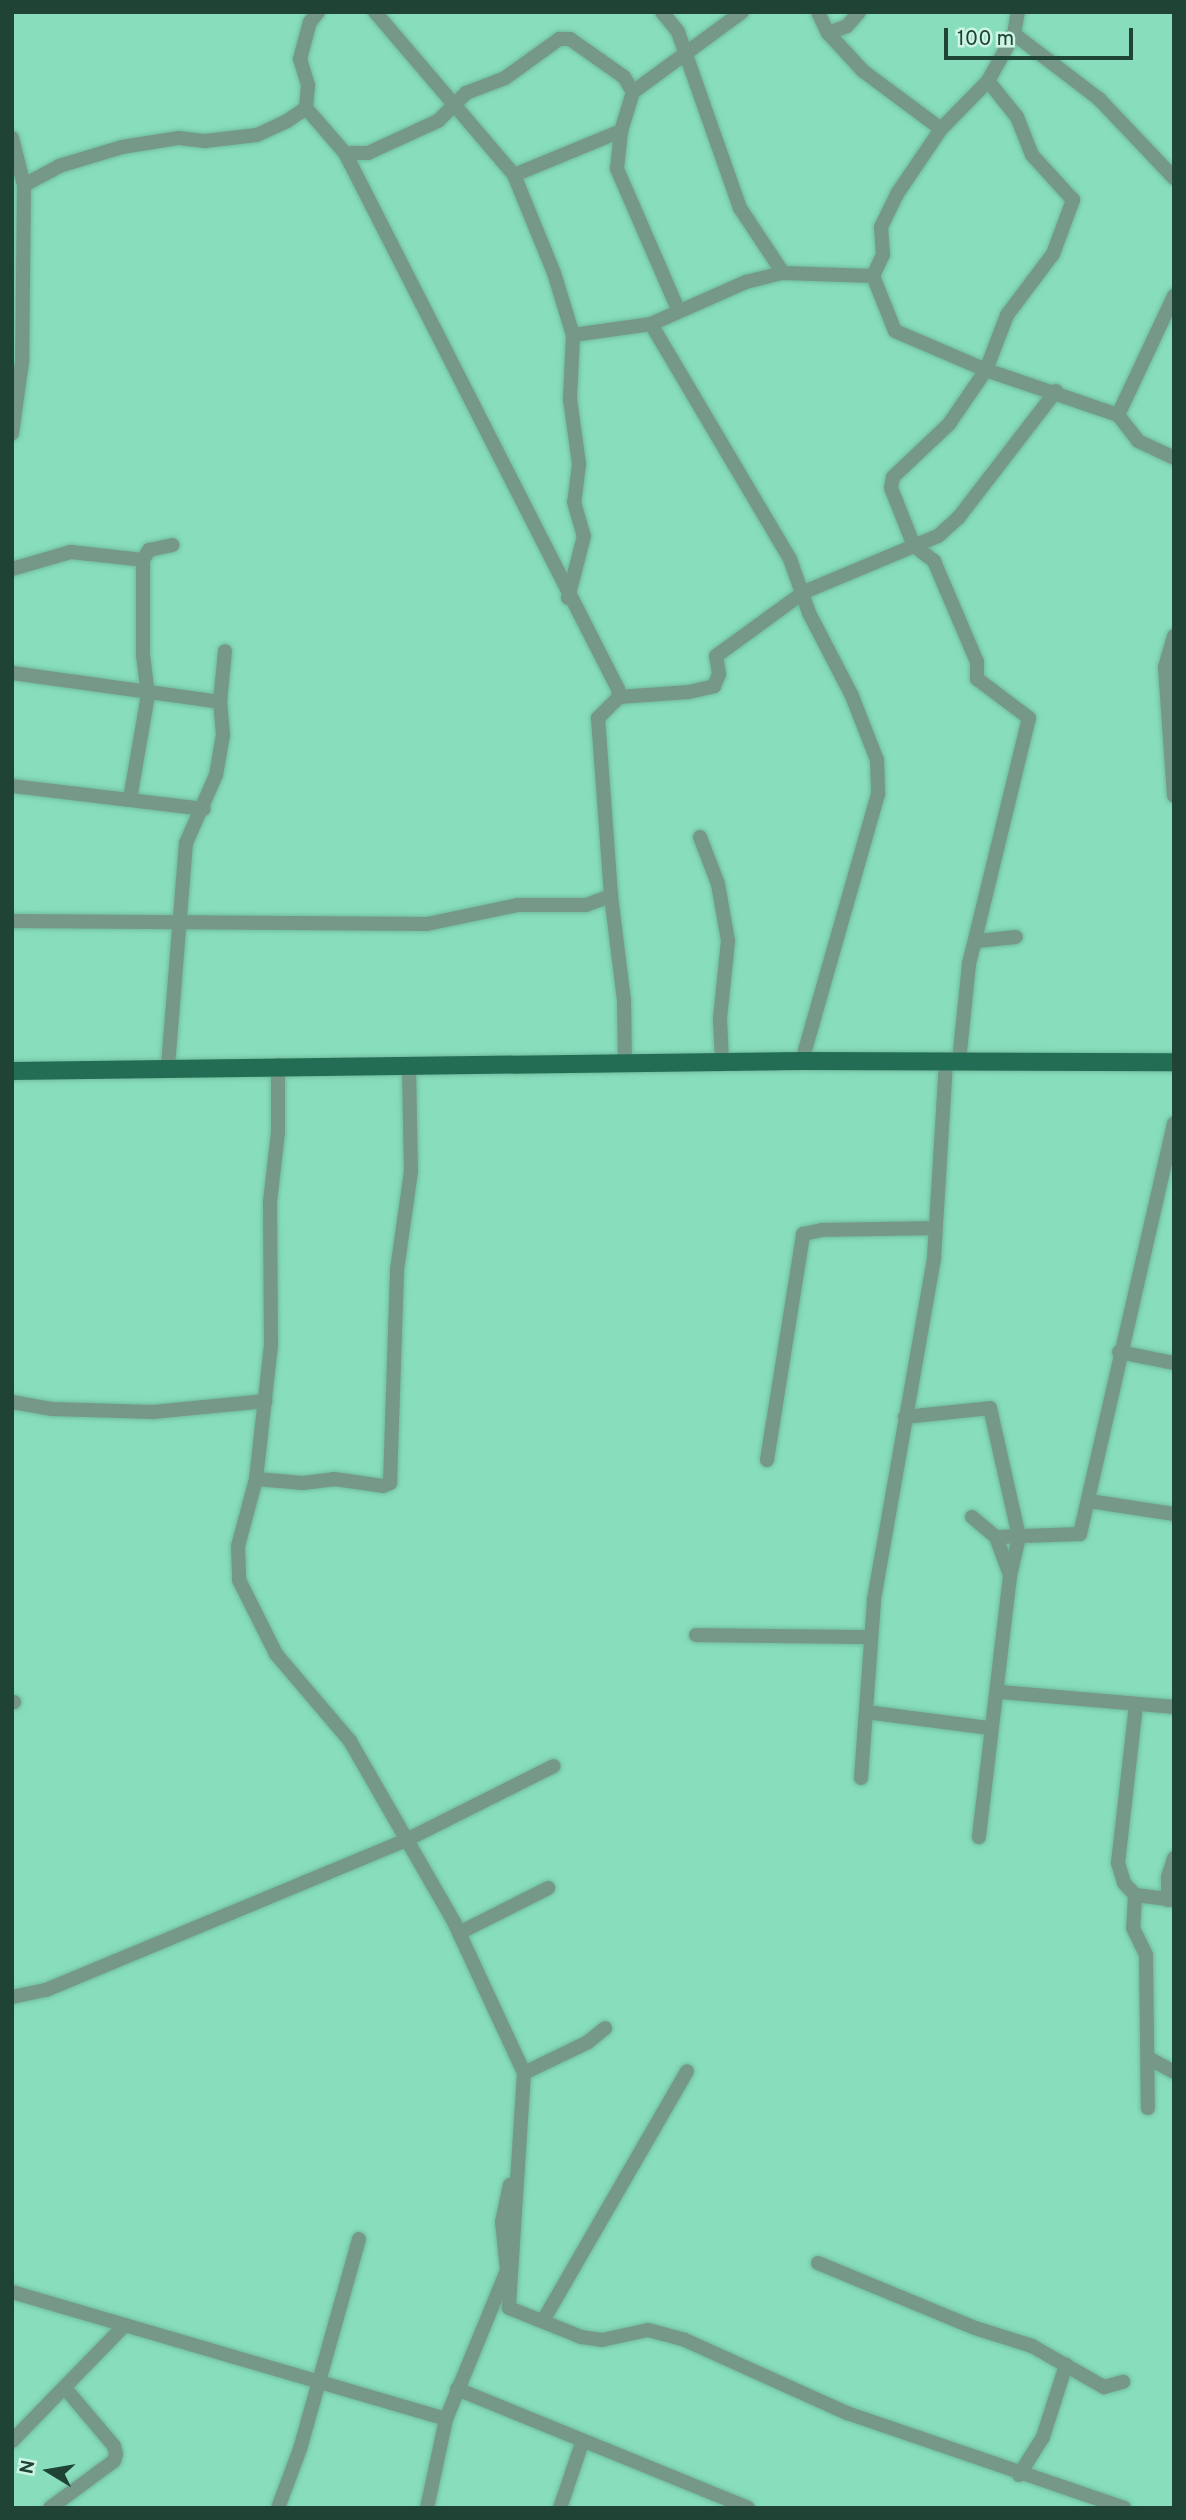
<!DOCTYPE html>
<style>
body{margin:0}
#map{position:relative;width:1186px;height:2520px;overflow:hidden;background:#88debc;font-family:Overpass,sans-serif}
div>[style]{position:absolute}
.roads{filter:drop-shadow(0 0 2px #71bc9f) drop-shadow(0 0 2px #71bc9f)}
.minor>*{height:14px;margin:-7px;padding:0 7px;transform-origin:7px;border-radius:7px;background:#769889}
.major>*{height:18px;margin:-9px;padding:0 9px;transform-origin:9px;border-radius:9px;background:#236d54}
span{translate:-50% -50%;white-space:nowrap;text-align:center;line-height:1.15;-webkit-text-stroke:6px #ccf5e3;paint-order:stroke}
.frame{position:absolute;inset:0;border:14px solid #1f4436;pointer-events:none}
.north{position:absolute;left:14px;top:2436px;width:70px;height:70px;-webkit-text-stroke:5px #ccf5e3;paint-order:stroke;rotate:281deg;font-size:19px;font-weight:700;line-height:28px;text-align:center;color:#1f4436}
.north::after{content:'';display:block;margin:auto;width:24px;height:32px;background:#1f4436;clip-path:polygon(50% 0,100% 100%,50% 72%,0 100%)}
.scale{position:absolute;left:944px;top:28px;width:189px;height:32px;box-sizing:border-box;border:4px solid #1f4436;border-top:0;padding-left:9px;font-size:21px;line-height:24px;white-space:nowrap;color:#1f4436;-webkit-text-stroke:5px #ccf5e3;paint-order:stroke}
</style>
<div id="map">
<div class="roads">
<div class="minor">
<i style="left:375px;top:12px;width:214px;rotate:49.5deg"></i>
<i style="left:514px;top:175px;width:106px;rotate:67.8deg"></i>
<i style="left:554px;top:273px;width:65px;rotate:73deg"></i>
<i style="left:573px;top:335px;width:64px;rotate:92.7deg"></i>
<i style="left:570px;top:399px;width:66px;rotate:82.1deg"></i>
<i style="left:579px;top:464px;width:38px;rotate:97deg"></i>
<i style="left:574px;top:502px;width:35px;rotate:74deg"></i>
<i style="left:584px;top:536px;width:64px;rotate:104.5deg"></i>
<i style="left:662px;top:12px;width:26px;rotate:51deg"></i>
<i style="left:678px;top:32px;width:187px;rotate:70.6deg"></i>
<i style="left:740px;top:208px;width:78px;rotate:56.5deg"></i>
<i style="left:818px;top:12px;width:23px;rotate:65deg"></i>
<i style="left:828px;top:33px;width:52px;rotate:47.4deg"></i>
<i style="left:863px;top:71px;width:97px;rotate:36.6deg"></i>
<i style="left:828px;top:33px;width:20px;rotate:-20deg"></i>
<i style="left:847px;top:26px;width:18px;rotate:-49deg"></i>
<i style="left:1014px;top:34px;width:107px;rotate:37.4deg"></i>
<i style="left:1099px;top:99px;width:109px;rotate:46.5deg"></i>
<i style="left:633px;top:92px;width:135px;rotate:-36.3deg"></i>
<i style="left:306px;top:108px;width:60px;rotate:49.1deg"></i>
<i style="left:345px;top:153px;width:602px;rotate:63.01deg"></i>
<i style="left:618px;top:689px;width:8px;rotate:83deg"></i>
<i style="left:619px;top:697px;width:30px;rotate:135deg"></i>
<i style="left:598px;top:718px;width:178px;rotate:85.8deg"></i>
<i style="left:611px;top:896px;width:105px;rotate:82.9deg"></i>
<i style="left:624px;top:1000px;width:65px;rotate:89.1deg"></i>
<i style="left:12px;top:138px;width:49px;rotate:75.7deg"></i>
<i style="left:24px;top:185px;width:177px;rotate:90.6deg"></i>
<i style="left:22px;top:362px;width:72px;rotate:98deg"></i>
<i style="left:345px;top:153px;width:23px"></i>
<i style="left:368px;top:153px;width:77px;rotate:-24.6deg"></i>
<i style="left:438px;top:121px;width:40px;rotate:-45deg"></i>
<i style="left:466px;top:93px;width:42px;rotate:-21deg"></i>
<i style="left:505px;top:78px;width:67px;rotate:-35.8deg"></i>
<i style="left:559px;top:39px;width:11px"></i>
<i style="left:570px;top:39px;width:66px;rotate:35.1deg"></i>
<i style="left:624px;top:77px;width:17px;rotate:59deg"></i>
<i style="left:633px;top:92px;width:41px;rotate:107.1deg"></i>
<i style="left:621px;top:131px;width:38px;rotate:96deg"></i>
<i style="left:617px;top:169px;width:153px;rotate:66.5deg"></i>
<i style="left:514px;top:175px;width:116px;rotate:-22.4deg"></i>
<i style="left:24px;top:185px;width:40px;rotate:-28deg"></i>
<i style="left:59px;top:166px;width:66px;rotate:-16.8deg"></i>
<i style="left:122px;top:147px;width:58px;rotate:-9deg"></i>
<i style="left:179px;top:138px;width:26px;rotate:7deg"></i>
<i style="left:205px;top:141px;width:52px;rotate:-6.6deg"></i>
<i style="left:257px;top:135px;width:33px;rotate:-25deg"></i>
<i style="left:287px;top:121px;width:23px;rotate:-34deg"></i>
<i style="left:306px;top:108px;width:23px;rotate:-85deg"></i>
<i style="left:308px;top:85px;width:27px;rotate:-107deg"></i>
<i style="left:300px;top:59px;width:38px;rotate:-75deg"></i>
<i style="left:310px;top:22px;width:13px;rotate:-51deg"></i>
<i style="left:873px;top:276px;width:59px;rotate:68.2deg"></i>
<i style="left:895px;top:331px;width:99px;rotate:23.2deg"></i>
<i style="left:986px;top:370px;width:139px;rotate:18.8deg"></i>
<i style="left:1118px;top:415px;width:33px;rotate:52deg"></i>
<i style="left:1138px;top:441px;width:40px;rotate:25deg"></i>
<i style="left:651px;top:324px;width:273px;rotate:59.4deg"></i>
<i style="left:790px;top:559px;width:57px;rotate:70.6deg"></i>
<i style="left:809px;top:613px;width:93px;rotate:62.6deg"></i>
<i style="left:852px;top:696px;width:69px;rotate:68.7deg"></i>
<i style="left:877px;top:760px;width:34px;rotate:88deg"></i>
<i style="left:878px;top:794px;width:278px;rotate:105.9deg"></i>
<i style="left:573px;top:335px;width:79px;rotate:-8deg"></i>
<i style="left:651px;top:324px;width:104px;rotate:-23.9deg"></i>
<i style="left:746px;top:282px;width:38px;rotate:-14deg"></i>
<i style="left:783px;top:273px;width:90px;rotate:1.9deg"></i>
<i style="left:873px;top:276px;width:23px;rotate:-65deg"></i>
<i style="left:883px;top:255px;width:28px;rotate:-94deg"></i>
<i style="left:881px;top:227px;width:37px;rotate:-64deg"></i>
<i style="left:897px;top:194px;width:78px;rotate:-55.9deg"></i>
<i style="left:941px;top:129px;width:67px;rotate:-45.6deg"></i>
<i style="left:988px;top:81px;width:54px;rotate:-61deg"></i>
<i style="left:1014px;top:34px;width:22px;rotate:-80deg"></i>
<i style="left:1118px;top:415px;width:132px;rotate:-64.8deg"></i>
<i style="left:12px;top:569px;width:61px;rotate:-16.1deg"></i>
<i style="left:71px;top:552px;width:72px;rotate:6.3deg"></i>
<i style="left:1174px;top:636px;width:32px;rotate:106deg"></i>
<i style="left:1165px;top:667px;width:129px;rotate:86deg"></i>
<i style="left:12px;top:673px;width:210px;rotate:7.9deg"></i>
<i style="left:619px;top:697px;width:70px;rotate:-4.1deg"></i>
<i style="left:689px;top:692px;width:26px;rotate:-13deg"></i>
<i style="left:714px;top:686px;width:13px;rotate:-67deg"></i>
<i style="left:719px;top:674px;width:18px;rotate:-99deg"></i>
<i style="left:716px;top:656px;width:109px;rotate:-36deg"></i>
<i style="left:804px;top:592px;width:145px;rotate:-22.7deg"></i>
<i style="left:938px;top:536px;width:28px;rotate:-42deg"></i>
<i style="left:959px;top:517px;width:159px;rotate:-52.4deg"></i>
<i style="left:12px;top:786px;width:193px;rotate:6.8deg"></i>
<i style="left:130px;top:799px;width:106px;rotate:-80.2deg"></i>
<i style="left:148px;top:695px;width:40px;rotate:-97.1deg"></i>
<i style="left:143px;top:655px;width:95px;rotate:-90deg"></i>
<i style="left:143px;top:560px;width:12px;rotate:-59deg"></i>
<i style="left:149px;top:550px;width:24px;rotate:-12deg"></i>
<i style="left:700px;top:837px;width:50px;rotate:69deg"></i>
<i style="left:718px;top:884px;width:58px;rotate:80deg"></i>
<i style="left:728px;top:941px;width:78px;rotate:95.9deg"></i>
<i style="left:720px;top:1019px;width:42px;rotate:87.3deg"></i>
<i style="left:12px;top:921px;width:415px;rotate:0.4deg"></i>
<i style="left:427px;top:924px;width:93px;rotate:-11.8deg"></i>
<i style="left:518px;top:905px;width:68px"></i>
<i style="left:586px;top:905px;width:27px;rotate:-20deg"></i>
<i style="left:977px;top:941px;width:39px;rotate:-6deg"></i>
<i style="left:959px;top:1061px;width:98px;rotate:-84.1deg"></i>
<i style="left:969px;top:964px;width:253px;rotate:-76.3deg"></i>
<i style="left:1029px;top:718px;width:65px;rotate:-143.1deg"></i>
<i style="left:977px;top:679px;width:17px;rotate:-90deg"></i>
<i style="left:977px;top:662px;width:110px;rotate:-113.1deg"></i>
<i style="left:934px;top:561px;width:25px;rotate:-143deg"></i>
<i style="left:914px;top:546px;width:62px;rotate:-111.6deg"></i>
<i style="left:891px;top:488px;width:11px;rotate:-80deg"></i>
<i style="left:893px;top:477px;width:77px;rotate:-43.4deg"></i>
<i style="left:949px;top:424px;width:65px;rotate:-55.6deg"></i>
<i style="left:986px;top:370px;width:59px;rotate:-69.1deg"></i>
<i style="left:1007px;top:315px;width:76px;rotate:-53deg"></i>
<i style="left:1053px;top:254px;width:58px;rotate:-69.7deg"></i>
<i style="left:1073px;top:200px;width:61px;rotate:-132.3deg"></i>
<i style="left:1032px;top:155px;width:41px;rotate:-111.5deg"></i>
<i style="left:1017px;top:117px;width:46px;rotate:-128.9deg"></i>
<i style="left:278px;top:1065px;width:67px;rotate:90deg"></i>
<i style="left:278px;top:1132px;width:70px;rotate:96.5deg"></i>
<i style="left:270px;top:1202px;width:143px;rotate:89.6deg"></i>
<i style="left:271px;top:1345px;width:135px;rotate:96.4deg"></i>
<i style="left:256px;top:1479px;width:69px;rotate:105deg"></i>
<i style="left:238px;top:1546px;width:34px;rotate:88deg"></i>
<i style="left:239px;top:1580px;width:83px;rotate:63.4deg"></i>
<i style="left:276px;top:1654px;width:114px;rotate:49.6deg"></i>
<i style="left:350px;top:1741px;width:209px;rotate:60.1deg"></i>
<i style="left:454px;top:1922px;width:166px;rotate:65.1deg"></i>
<i style="left:524px;top:2073px;width:235px;rotate:93.7deg"></i>
<i style="left:168px;top:1066px;width:224px;rotate:-85.4deg"></i>
<i style="left:186px;top:843px;width:74px;rotate:-66.2deg"></i>
<i style="left:216px;top:775px;width:41px;rotate:-80.1deg"></i>
<i style="left:223px;top:735px;width:33px;rotate:-95deg"></i>
<i style="left:220px;top:702px;width:51px;rotate:-84.4deg"></i>
<i style="left:1119px;top:1352px;width:56px;rotate:11.3deg"></i>
<i style="left:12px;top:1402px;width:41px;rotate:9.9deg"></i>
<i style="left:52px;top:1409px;width:101px;rotate:1.7deg"></i>
<i style="left:153px;top:1412px;width:113px;rotate:-5.6deg"></i>
<i style="left:905px;top:1417px;width:85px;rotate:-6deg"></i>
<i style="left:990px;top:1408px;width:132px;rotate:77.3deg"></i>
<i style="left:1019px;top:1537px;width:40px;rotate:103deg"></i>
<i style="left:1010px;top:1576px;width:263px;rotate:96.8deg"></i>
<i style="left:767px;top:1460px;width:229px;rotate:-80.9deg"></i>
<i style="left:803px;top:1234px;width:19px;rotate:-12deg"></i>
<i style="left:822px;top:1230px;width:112px;rotate:-1deg"></i>
<i style="left:256px;top:1479px;width:47px;rotate:4.9deg"></i>
<i style="left:303px;top:1483px;width:31px;rotate:-7deg"></i>
<i style="left:334px;top:1479px;width:49px;rotate:8.1deg"></i>
<i style="left:383px;top:1486px;width:8px;rotate:-23deg"></i>
<i style="left:390px;top:1483px;width:213px;rotate:-88.1deg"></i>
<i style="left:397px;top:1270px;width:99px;rotate:-81.9deg"></i>
<i style="left:411px;top:1172px;width:105px;rotate:-91.1deg"></i>
<i style="left:1089px;top:1501px;width:86px;rotate:8.7deg"></i>
<i style="left:972px;top:1517px;width:31px;rotate:40deg"></i>
<i style="left:996px;top:1537px;width:40px;rotate:69.8deg"></i>
<i style="left:996px;top:1537px;width:84px;rotate:-2deg"></i>
<i style="left:1080px;top:1534px;width:421px;rotate:-77.1deg"></i>
<i style="left:696px;top:1635px;width:175px;rotate:0.7deg"></i>
<i style="left:1000px;top:1692px;width:175px;rotate:4.9deg"></i>
<i style="left:12px;top:1702px;width:2px"></i>
<i style="left:1136px;top:1705px;width:159px;rotate:96.5deg"></i>
<i style="left:1118px;top:1863px;width:21px;rotate:73deg"></i>
<i style="left:1124px;top:1883px;width:16px;rotate:47deg"></i>
<i style="left:1135px;top:1895px;width:33px;rotate:93deg"></i>
<i style="left:1133px;top:1928px;width:30px;rotate:64deg"></i>
<i style="left:1146px;top:1955px;width:153px;rotate:89.3deg"></i>
<i style="left:866px;top:1712px;width:125px;rotate:7.4deg"></i>
<i style="left:861px;top:1778px;width:179px;rotate:-85.8deg"></i>
<i style="left:874px;top:1599px;width:346px;rotate:-80deg"></i>
<i style="left:934px;top:1258px;width:196px;rotate:-86.5deg"></i>
<i style="left:1135px;top:1895px;width:39px;rotate:7deg"></i>
<i style="left:1168px;top:1900px;width:23px;rotate:-90deg"></i>
<i style="left:1168px;top:1877px;width:20px;rotate:-72deg"></i>
<i style="left:459px;top:1933px;width:100px;rotate:-26.8deg"></i>
<i style="left:12px;top:1997px;width:35px;rotate:-12deg"></i>
<i style="left:46px;top:1990px;width:390px;rotate:-22.6deg"></i>
<i style="left:406px;top:1840px;width:165px;rotate:-26.6deg"></i>
<i style="left:1148px;top:2058px;width:30px;rotate:28deg"></i>
<i style="left:524px;top:2073px;width:71px;rotate:-25.8deg"></i>
<i style="left:588px;top:2042px;width:22px;rotate:-39deg"></i>
<i style="left:818px;top:2263px;width:170px;rotate:22.5deg"></i>
<i style="left:975px;top:2328px;width:60px;rotate:17.5deg"></i>
<i style="left:1032px;top:2346px;width:83px;rotate:29.7deg"></i>
<i style="left:1104px;top:2387px;width:20px;rotate:-15deg"></i>
<i style="left:12px;top:2292px;width:452px;rotate:16.3deg"></i>
<i style="left:509px;top:2308px;width:78px;rotate:21.9deg"></i>
<i style="left:581px;top:2337px;width:21px;rotate:8deg"></i>
<i style="left:602px;top:2340px;width:47px;rotate:-12.3deg"></i>
<i style="left:648px;top:2330px;width:38px;rotate:15deg"></i>
<i style="left:685px;top:2340px;width:178px;rotate:24.3deg"></i>
<i style="left:847px;top:2413px;width:293px;rotate:18.9deg"></i>
<i style="left:544px;top:2319px;width:286px;rotate:-60deg"></i>
<i style="left:457px;top:2389px;width:314px;rotate:22.2deg"></i>
<i style="left:12px;top:2441px;width:159px;rotate:-45.8deg"></i>
<i style="left:1019px;top:2475px;width:45px;rotate:-57.7deg"></i>
<i style="left:1043px;top:2437px;width:76px;rotate:-72.3deg"></i>
<i style="left:50px;top:2508px;width:79px;rotate:-36.3deg"></i>
<i style="left:114px;top:2461px;width:7px;rotate:-74deg"></i>
<i style="left:116px;top:2454px;width:8px;rotate:-104deg"></i>
<i style="left:114px;top:2446px;width:76px;rotate:-130.2deg"></i>
<i style="left:278px;top:2508px;width:63px;rotate:-69.6deg"></i>
<i style="left:300px;top:2449px;width:218px;rotate:-74.3deg"></i>
<i style="left:427px;top:2508px;width:91px;rotate:-77.9deg"></i>
<i style="left:446px;top:2419px;width:161px;rotate:-67.7deg"></i>
<i style="left:507px;top:2270px;width:48px;rotate:-95.9deg"></i>
<i style="left:502px;top:2222px;width:38px;rotate:-78deg"></i>
<i style="left:560px;top:2508px;width:69px;rotate:-71.3deg"></i>
</div>
<div class="major">
<i style="left:12px;top:1071px;width:790px;rotate:-0.73deg"></i>
<i style="left:802px;top:1061px;width:372px;rotate:0.2deg"></i>
</div>
</div>
<div class="frame"></div>
<div class="north">N</div>
<div class="scale">100 m</div>
</div>
